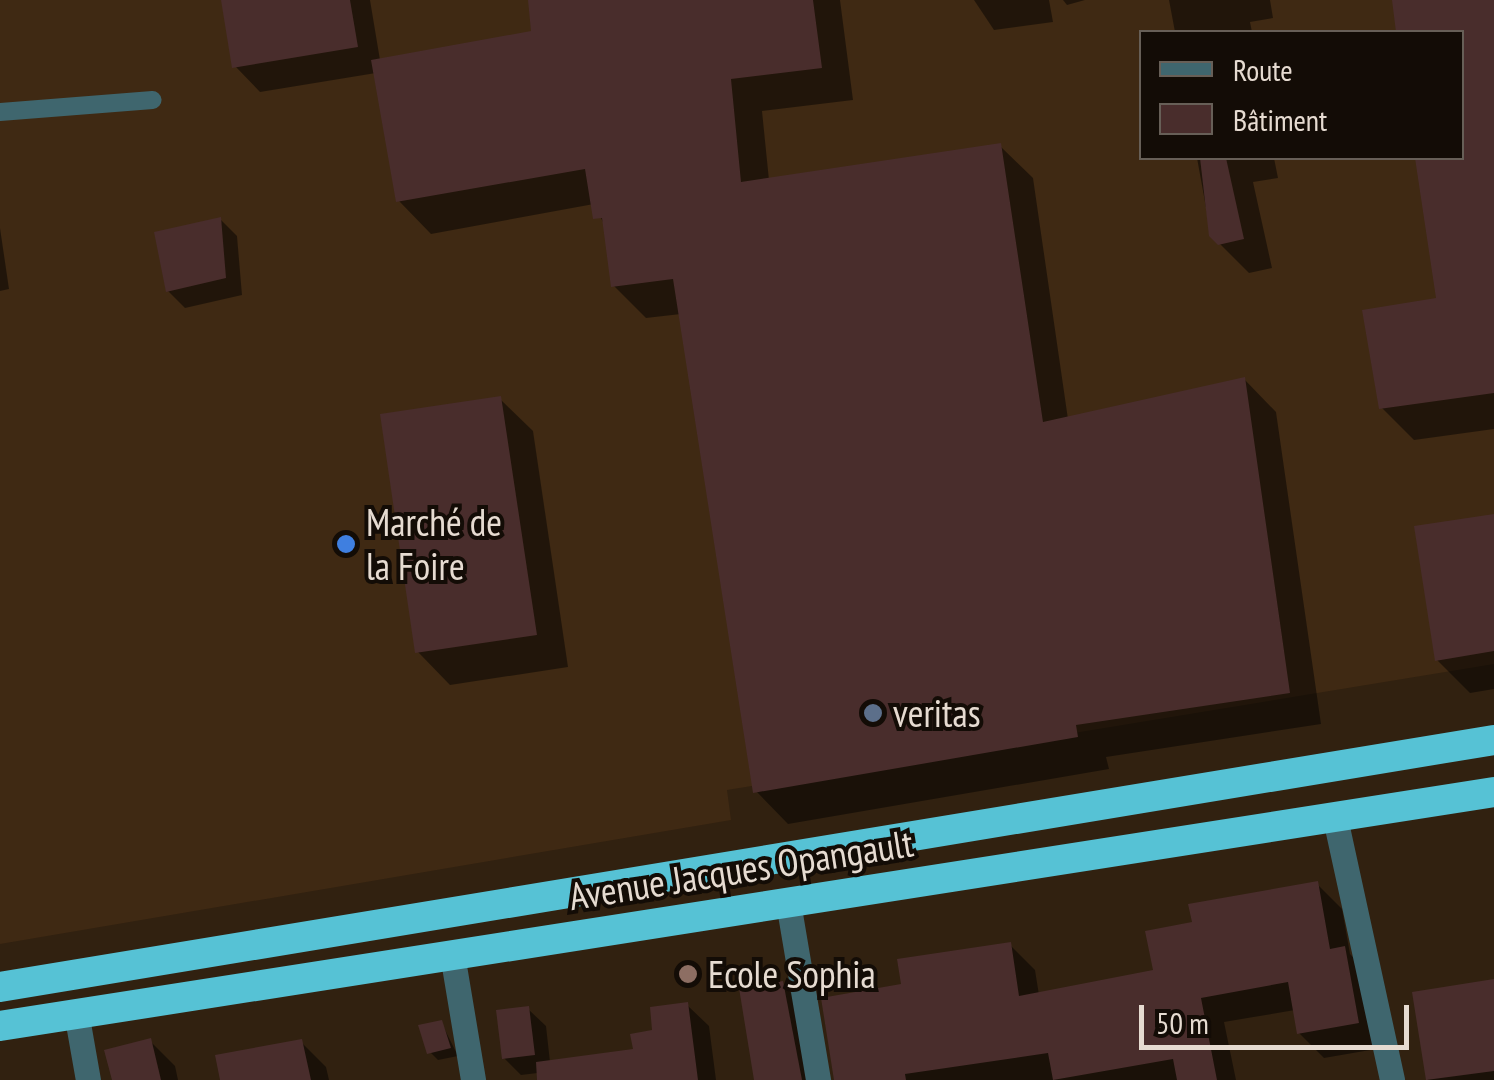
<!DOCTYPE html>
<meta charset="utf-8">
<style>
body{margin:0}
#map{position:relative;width:1494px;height:1080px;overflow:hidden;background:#312110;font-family:"PT Sans Narrow",sans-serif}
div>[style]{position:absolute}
.built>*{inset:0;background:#3f2913}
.shadow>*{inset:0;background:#0007}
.building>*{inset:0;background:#492d2c}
.lane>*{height:18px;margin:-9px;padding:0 9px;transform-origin:9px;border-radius:9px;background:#3f666e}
.street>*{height:25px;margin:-12.5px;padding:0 12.5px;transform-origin:12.5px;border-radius:12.5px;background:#3f666e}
.highway>*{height:30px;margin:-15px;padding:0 15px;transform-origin:15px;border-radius:15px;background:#56c2d5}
.dots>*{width:28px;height:28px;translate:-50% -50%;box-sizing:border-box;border:5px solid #130c06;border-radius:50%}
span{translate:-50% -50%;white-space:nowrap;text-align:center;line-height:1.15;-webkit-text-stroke:8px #130c06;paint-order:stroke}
.poi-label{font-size:38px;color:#e6dbd1}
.left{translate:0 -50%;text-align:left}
.street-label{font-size:38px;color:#e6dbd1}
.legend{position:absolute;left:1139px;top:30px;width:325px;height:130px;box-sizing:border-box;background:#130c06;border:2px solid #675f57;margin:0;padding:12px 18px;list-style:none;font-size:30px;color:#e6dbd1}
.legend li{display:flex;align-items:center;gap:20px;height:50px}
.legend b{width:50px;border:2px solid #675f57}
.scale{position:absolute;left:1139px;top:1005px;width:270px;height:45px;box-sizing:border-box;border:5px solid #e6dbd1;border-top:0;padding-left:12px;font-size:30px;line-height:35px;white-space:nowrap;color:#e6dbd1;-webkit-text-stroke:8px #130c06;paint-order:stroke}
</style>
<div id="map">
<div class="built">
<i style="clip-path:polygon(evenodd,0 0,1494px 0,1494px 664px,727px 790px,731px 820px,0 944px,0 0,1142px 32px,1462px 32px,1462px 158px,1142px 158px,1142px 32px)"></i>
</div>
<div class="shadow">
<i style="clip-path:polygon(224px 0,370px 0,380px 60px,533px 33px,530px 0,840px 0,853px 100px,762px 111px,769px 180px,1000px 146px,1033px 178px,1068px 419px,1244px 379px,1276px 412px,1321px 724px,1106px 757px,1109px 769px,788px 824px,756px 791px,681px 314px,646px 318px,614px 286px,606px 228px,594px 204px,431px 234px,399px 201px,376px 73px,260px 92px,235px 66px)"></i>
<i style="clip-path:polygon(974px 0,1049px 0,1053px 22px,994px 30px)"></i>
<i style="clip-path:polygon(1063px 0,1085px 0,1067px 5px)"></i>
<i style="clip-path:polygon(1169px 0,1270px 0,1273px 18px,1250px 22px,1252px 32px,1175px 32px)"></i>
<i style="clip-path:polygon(1394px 0,1494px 0,1494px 429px,1414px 440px,1381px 407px,1439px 300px,1418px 158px,1462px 158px,1462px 32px,1399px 32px)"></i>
<i style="clip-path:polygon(1197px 158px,1274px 158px,1278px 178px,1253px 182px,1272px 268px,1249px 273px,1211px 235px)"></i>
<i style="clip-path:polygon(220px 219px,237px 236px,242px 295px,185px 308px,168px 291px)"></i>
<i style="clip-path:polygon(0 228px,9px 289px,0 291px)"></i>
<i style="clip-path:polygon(500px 399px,533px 431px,568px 667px,450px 685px,418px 652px)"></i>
<i style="clip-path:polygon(1494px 516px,1494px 689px,1470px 693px,1437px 660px)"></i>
<i style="clip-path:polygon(1317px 884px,1342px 909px,1350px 954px,1369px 974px,1382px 1048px,1324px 1058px,1299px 1033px,1295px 1010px,1224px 1022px,1236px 1080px,836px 1080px,903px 986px,1010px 945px,1035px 970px,1039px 995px,1156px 972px,1195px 924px)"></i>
<i style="clip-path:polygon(1494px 981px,1494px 1080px,1428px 1080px,1414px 994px)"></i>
<i style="clip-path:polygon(782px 984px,807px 1009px,821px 1080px,756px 1080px)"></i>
<i style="clip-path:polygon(687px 1005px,709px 1026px,716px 1080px,556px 1080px,554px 1071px,521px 1075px,504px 1058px,528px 1009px,546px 1026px,550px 1062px,636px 1051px)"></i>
<i style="clip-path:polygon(441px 1022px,458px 1056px,438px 1060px,430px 1052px)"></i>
<i style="clip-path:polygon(150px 1041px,175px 1066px,178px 1080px,114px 1080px)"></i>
<i style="clip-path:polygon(301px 1042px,326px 1067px,329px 1080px,222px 1080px)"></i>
</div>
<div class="building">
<i style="clip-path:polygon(221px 0,350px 0,358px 47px,232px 68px)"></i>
<i style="clip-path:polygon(528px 0,813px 0,822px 68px,731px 79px,741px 182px,1001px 143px,1043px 422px,1245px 377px,1290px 693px,1076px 725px,1078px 737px,753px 793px,673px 279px,611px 287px,602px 218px,593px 219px,585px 169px,396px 202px,371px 60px,531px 31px)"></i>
<i style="clip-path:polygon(1392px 0,1494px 0,1494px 393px,1379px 409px,1362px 310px,1436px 298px,1415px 158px,1462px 158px,1462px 32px,1396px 32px)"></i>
<i style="clip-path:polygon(1200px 158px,1226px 158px,1244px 239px,1218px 245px,1209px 236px)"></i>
<i style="clip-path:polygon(221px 217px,226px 278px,166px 292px,154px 232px)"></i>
<i style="clip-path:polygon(501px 396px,537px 635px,415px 653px,380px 414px)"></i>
<i style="clip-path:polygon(1494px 514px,1494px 651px,1435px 661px,1414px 526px)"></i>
<i style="clip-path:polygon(1318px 881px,1330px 949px,1345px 946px,1359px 1023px,1297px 1034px,1288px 982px,1201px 998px,1217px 1080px,1177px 1080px,1173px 1059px,1053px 1080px,1048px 1053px,905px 1074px,906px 1080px,834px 1080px,821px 998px,901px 984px,897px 959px,1011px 942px,1019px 996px,1153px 970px,1145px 931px,1192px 922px,1188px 904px)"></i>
<i style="clip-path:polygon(1494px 979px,1494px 1071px,1426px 1080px,1412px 992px)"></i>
<i style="clip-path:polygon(783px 981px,802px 1080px,754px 1080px,739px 988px)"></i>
<i style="clip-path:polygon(688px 1002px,698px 1080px,537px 1080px,536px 1062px,633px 1049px,630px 1034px,652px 1030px,650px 1007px)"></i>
<i style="clip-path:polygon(529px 1006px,535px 1055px,502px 1059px,496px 1010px)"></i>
<i style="clip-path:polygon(442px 1020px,451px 1048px,427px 1054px,418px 1025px)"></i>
<i style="clip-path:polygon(151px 1038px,161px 1080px,112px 1080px,104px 1050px)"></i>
<i style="clip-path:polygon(302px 1039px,311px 1080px,220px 1080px,215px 1055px)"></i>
</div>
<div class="lane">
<i style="left:0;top:112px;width:153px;rotate:-4.5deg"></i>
</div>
<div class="street">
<i style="left:1335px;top:818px;width:268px;rotate:77.7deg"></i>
<i style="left:788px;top:902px;width:181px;rotate:80.4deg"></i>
<i style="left:452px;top:954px;width:128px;rotate:80.5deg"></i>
<i style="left:76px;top:1012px;width:69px;rotate:80deg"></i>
</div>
<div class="highway">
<i style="left:0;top:987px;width:1514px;rotate:-9.39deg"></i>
<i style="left:0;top:1026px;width:1512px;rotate:-8.9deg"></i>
</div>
<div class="dots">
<i style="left:346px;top:544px;background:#3f7fe0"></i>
<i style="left:873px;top:713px;background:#5c6f8a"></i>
<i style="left:688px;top:974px;background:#8d6e63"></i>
</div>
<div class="poi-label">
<span class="left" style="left:366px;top:544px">Marché de<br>la Foire</span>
<span class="left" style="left:893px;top:713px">veritas</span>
<span class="left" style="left:708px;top:974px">Ecole Sophia</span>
</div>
<div class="street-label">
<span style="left:741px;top:869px;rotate:-9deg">Avenue Jacques Opangault</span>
</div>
<ul class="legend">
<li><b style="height:12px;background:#3f666e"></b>Route</li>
<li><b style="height:28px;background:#492d2c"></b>Bâtiment</li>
</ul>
<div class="scale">50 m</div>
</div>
